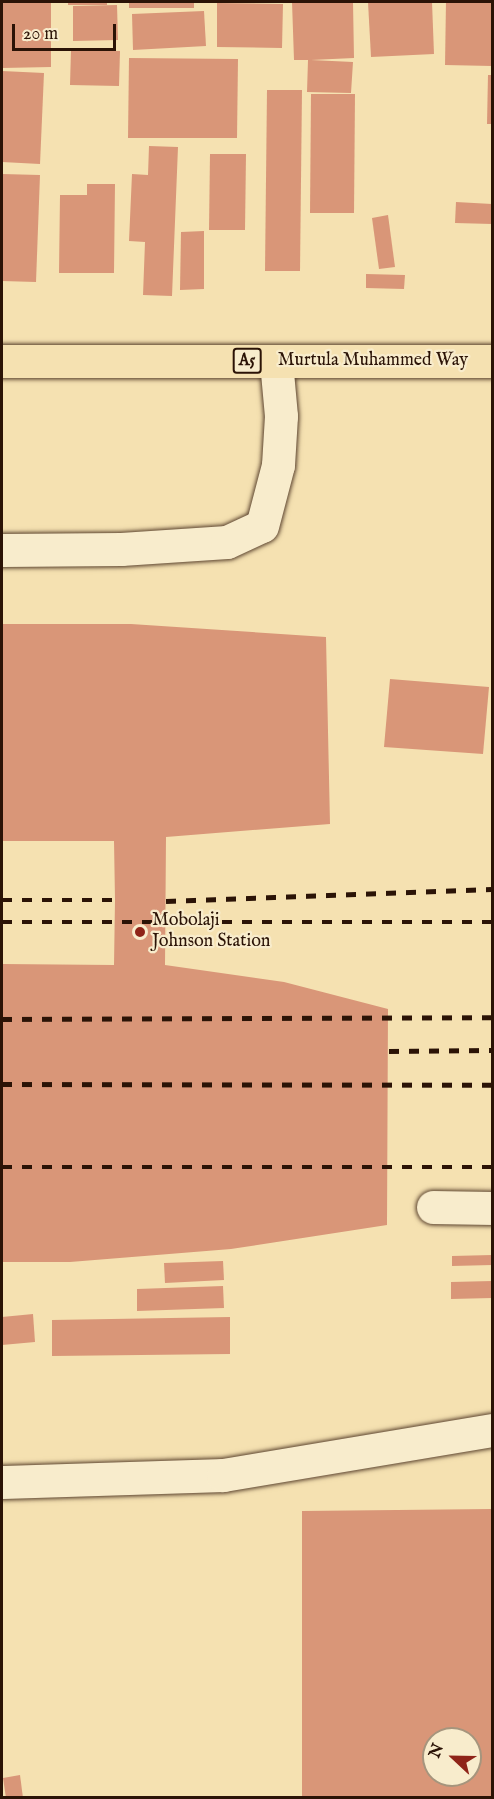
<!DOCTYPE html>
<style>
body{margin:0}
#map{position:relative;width:494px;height:1799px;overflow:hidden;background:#f5e1b1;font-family:"IM FELL English",serif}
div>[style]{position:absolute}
.building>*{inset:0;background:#d99678}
.roads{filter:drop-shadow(0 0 2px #5e4631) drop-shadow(0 0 2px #5e4631)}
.minor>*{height:33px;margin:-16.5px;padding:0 16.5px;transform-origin:16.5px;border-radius:16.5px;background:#f8eccc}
.major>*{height:33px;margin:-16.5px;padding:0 16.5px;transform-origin:16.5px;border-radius:16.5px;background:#f5e1b1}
.rail>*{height:4.5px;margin-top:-2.25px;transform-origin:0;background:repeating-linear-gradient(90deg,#2b1306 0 10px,transparent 0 20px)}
.dots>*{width:16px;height:16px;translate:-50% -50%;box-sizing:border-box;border:3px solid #f8eccc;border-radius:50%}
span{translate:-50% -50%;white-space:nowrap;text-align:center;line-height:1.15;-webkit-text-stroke:4.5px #f8eccc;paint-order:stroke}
.shield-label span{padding:2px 4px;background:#f8eccc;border:2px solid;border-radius:4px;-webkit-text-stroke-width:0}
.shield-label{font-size:16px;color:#2b1306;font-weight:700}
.street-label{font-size:18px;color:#2b1306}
.poi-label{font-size:18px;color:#2b1306}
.left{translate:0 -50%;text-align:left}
.frame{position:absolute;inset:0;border:3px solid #2b1306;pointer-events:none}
.north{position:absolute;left:422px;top:1727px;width:60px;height:60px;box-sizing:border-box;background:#f8eccc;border:2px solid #a6957d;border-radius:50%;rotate:292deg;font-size:16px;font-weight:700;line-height:24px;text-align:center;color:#2b1306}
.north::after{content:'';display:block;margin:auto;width:21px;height:27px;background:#8f2418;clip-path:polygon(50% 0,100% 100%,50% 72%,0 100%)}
.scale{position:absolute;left:12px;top:24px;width:104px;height:27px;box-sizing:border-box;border:3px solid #2b1306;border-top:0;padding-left:8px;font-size:18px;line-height:21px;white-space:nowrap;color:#2b1306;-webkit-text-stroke:4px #f8eccc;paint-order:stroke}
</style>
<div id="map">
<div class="building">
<i style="clip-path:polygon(2px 2px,51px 2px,51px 67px,2px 68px)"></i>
<i style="clip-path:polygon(68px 2px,107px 2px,107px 5px,68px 5px)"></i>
<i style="clip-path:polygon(129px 2px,194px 2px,194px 8px,129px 8px)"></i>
<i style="clip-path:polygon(292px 2px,353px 2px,354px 58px,311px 60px,353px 62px,351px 93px,307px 92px,308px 60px,294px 60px)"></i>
<i style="clip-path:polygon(368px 2px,432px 2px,434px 54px,371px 57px)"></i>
<i style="clip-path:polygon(446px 2px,492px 2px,492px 66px,445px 65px)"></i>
<i style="clip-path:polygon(217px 3px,283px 4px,282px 48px,217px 47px)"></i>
<i style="clip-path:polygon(117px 5px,118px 40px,73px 41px,73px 6px)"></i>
<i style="clip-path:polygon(204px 11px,206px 46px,133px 50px,132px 14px)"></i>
<i style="clip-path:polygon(71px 50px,120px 51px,119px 86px,70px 85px)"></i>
<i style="clip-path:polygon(129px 58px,238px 59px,237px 138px,128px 138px)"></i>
<i style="clip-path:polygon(2px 71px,44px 73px,40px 164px,2px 162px)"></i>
<i style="clip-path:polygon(488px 75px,492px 75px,492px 124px,487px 124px)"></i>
<i style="clip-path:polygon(267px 90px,302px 90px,300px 271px,265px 271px)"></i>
<i style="clip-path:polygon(311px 94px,355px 94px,354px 213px,310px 213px)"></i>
<i style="clip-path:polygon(149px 146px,178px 147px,172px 296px,143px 295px,145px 242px,129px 241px,132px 174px,148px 175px)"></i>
<i style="clip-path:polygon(210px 154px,246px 154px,245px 230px,209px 230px)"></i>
<i style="clip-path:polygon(2px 174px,40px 175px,36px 282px,2px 281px)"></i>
<i style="clip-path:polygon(87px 184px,115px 184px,114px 273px,59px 273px,60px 195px,87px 195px)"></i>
<i style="clip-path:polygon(456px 202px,492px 204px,492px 224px,455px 223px)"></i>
<i style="clip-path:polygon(388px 215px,395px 267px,379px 269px,372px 218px)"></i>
<i style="clip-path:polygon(204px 231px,204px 289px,180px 290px,181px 232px)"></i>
<i style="clip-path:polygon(366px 274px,405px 275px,404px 289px,366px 288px)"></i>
<i style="clip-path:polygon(2px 624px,131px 624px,326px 637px,330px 824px,166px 837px,165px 965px,284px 982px,388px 1009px,387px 1225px,231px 1249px,70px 1262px,2px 1262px,2px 964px,114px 965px,115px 900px,114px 841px,2px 841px)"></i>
<i style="clip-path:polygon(390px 679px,489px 687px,483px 754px,384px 747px)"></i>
<i style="clip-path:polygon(492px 1255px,492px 1265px,452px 1266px,452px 1256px)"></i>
<i style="clip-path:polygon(223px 1261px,224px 1280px,165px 1283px,164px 1263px)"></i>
<i style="clip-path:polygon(492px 1281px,492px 1298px,451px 1299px,451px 1282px)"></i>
<i style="clip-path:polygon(223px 1286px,224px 1308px,137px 1311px,137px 1289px)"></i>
<i style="clip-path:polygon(33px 1314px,35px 1342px,2px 1345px,2px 1317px)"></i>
<i style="clip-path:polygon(230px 1317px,230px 1354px,52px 1356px,52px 1320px)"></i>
<i style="clip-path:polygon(evenodd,492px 1509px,492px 1798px,302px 1798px,302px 1511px,492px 1509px,434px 1739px,470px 1739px,470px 1775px,434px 1775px,434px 1739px)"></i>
<i style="clip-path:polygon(20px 1775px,23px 1798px,6px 1798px,3px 1778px)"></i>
</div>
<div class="roads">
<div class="minor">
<i style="left:2px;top:550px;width:119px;rotate:-0.5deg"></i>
<i style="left:121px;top:549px;width:106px;rotate:-3.8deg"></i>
<i style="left:227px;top:542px;width:38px;rotate:-25deg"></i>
<i style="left:262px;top:526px;width:63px;rotate:-75.3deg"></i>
<i style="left:278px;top:465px;width:49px;rotate:-86.5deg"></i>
<i style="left:281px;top:416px;width:55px;rotate:-95.2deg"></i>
<i style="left:433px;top:1207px;width:59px;rotate:1deg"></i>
<i style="left:2px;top:1482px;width:221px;rotate:-1.8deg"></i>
<i style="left:223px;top:1475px;width:273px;rotate:-9.5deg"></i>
</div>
<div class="major">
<i style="left:2px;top:361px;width:490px"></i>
</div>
</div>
<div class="rail">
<i style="left:2px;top:900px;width:113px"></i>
<i style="left:166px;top:901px;width:326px;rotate:-2.1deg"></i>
<i style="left:2px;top:922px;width:490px"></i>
<i style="left:2px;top:1019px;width:490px;rotate:-0.2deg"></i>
<i style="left:389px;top:1051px;width:103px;rotate:-0.6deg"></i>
<i style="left:2px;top:1084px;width:490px;rotate:0.1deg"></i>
<i style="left:2px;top:1167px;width:490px"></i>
</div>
<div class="dots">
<i style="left:140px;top:932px;background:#8f2418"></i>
</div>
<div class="shield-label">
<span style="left:247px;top:361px">A5</span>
</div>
<div class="street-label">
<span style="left:373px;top:361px">Murtula Muhammed Way</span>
</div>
<div class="poi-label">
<span class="left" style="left:152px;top:932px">Mobolaji<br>Johnson Station</span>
</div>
<div class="frame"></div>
<div class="north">N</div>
<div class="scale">20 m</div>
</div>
